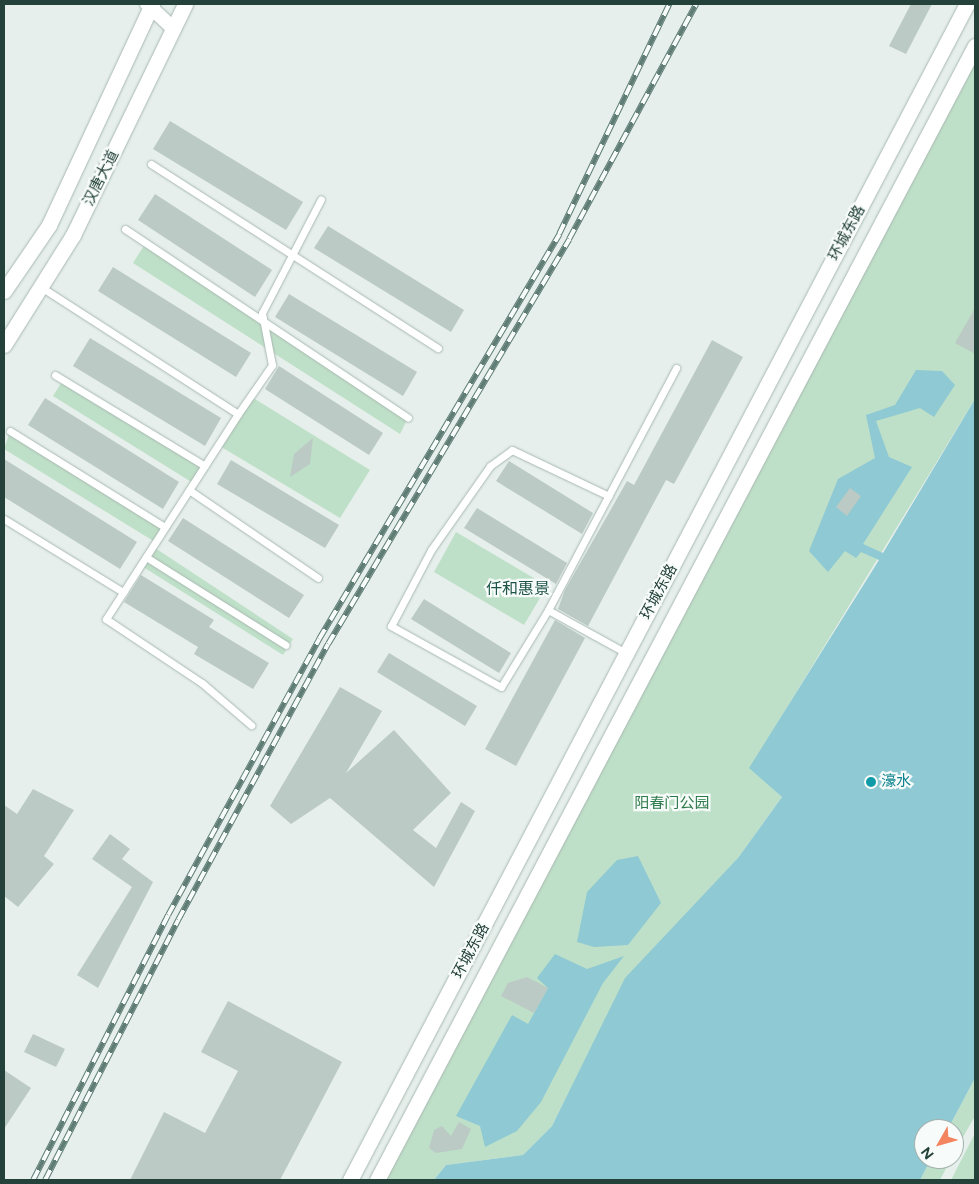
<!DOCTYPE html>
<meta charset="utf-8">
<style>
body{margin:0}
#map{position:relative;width:979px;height:1184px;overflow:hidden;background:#e6efeb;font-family:Figtree,"Noto Sans SC",sans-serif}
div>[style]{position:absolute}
.green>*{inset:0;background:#bfe0c8}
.water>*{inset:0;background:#8ec9d4}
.building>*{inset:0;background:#bbcac4}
.roads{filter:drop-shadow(0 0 1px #a8b8b2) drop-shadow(0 0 1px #a8b8b2)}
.service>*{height:7px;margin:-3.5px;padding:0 3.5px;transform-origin:3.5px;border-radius:3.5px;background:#fff}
.minor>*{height:14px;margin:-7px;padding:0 7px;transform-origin:7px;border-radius:7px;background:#fff}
.secondary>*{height:15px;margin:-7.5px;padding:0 7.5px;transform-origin:7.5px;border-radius:7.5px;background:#fff}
.rail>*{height:5.5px;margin-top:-2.75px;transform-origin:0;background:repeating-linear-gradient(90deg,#f7fbf9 0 11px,#5f7d75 0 22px);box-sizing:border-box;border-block:1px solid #5f7d75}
.dots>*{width:14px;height:14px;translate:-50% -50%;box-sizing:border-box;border:2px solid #f7fbf9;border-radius:50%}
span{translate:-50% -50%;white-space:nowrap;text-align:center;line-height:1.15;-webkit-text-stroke:4.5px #f7fbf9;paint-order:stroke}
.street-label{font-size:15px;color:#24423a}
.culture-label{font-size:15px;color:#0d838f}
.left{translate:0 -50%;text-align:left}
.park-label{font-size:15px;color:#2d7a4b}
.neighbourhood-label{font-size:16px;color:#1f5548}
.frame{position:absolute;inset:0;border:5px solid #24423a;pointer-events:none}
.north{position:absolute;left:914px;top:1119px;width:50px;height:50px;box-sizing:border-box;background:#f7fbf9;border:1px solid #a3b1ad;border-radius:50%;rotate:232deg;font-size:14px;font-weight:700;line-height:20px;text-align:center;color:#24423a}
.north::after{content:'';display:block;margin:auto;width:18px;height:22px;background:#f4845f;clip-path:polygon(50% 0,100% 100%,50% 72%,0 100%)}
</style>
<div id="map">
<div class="green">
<i style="clip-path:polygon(975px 46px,975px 399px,750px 768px,782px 797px,568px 1094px,552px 1126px,523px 1155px,446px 1165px,434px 1180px,377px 1180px)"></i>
<i style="clip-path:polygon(145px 244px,408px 418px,400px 434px,133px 263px)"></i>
<i style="clip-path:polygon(63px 380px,205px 466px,193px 483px,53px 396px)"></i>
<i style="clip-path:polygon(250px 396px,370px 470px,340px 518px,218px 445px)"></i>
<i style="clip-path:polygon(10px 431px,165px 527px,155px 542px,4px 449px)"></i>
<i style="clip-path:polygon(456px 532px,547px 586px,524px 625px,434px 572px)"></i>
<i style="clip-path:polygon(152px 546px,293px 639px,283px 655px,140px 565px)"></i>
<i style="clip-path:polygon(975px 1078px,975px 1116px,954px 1153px,954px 1129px,948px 1129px)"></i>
<i style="clip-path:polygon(975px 1133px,975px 1180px,951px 1180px,971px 1141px)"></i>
<i style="clip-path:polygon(931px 1159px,951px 1159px,940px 1180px,920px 1180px)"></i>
</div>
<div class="water">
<i style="clip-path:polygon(916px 370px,942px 371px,955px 385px,934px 417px,920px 408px,876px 421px,889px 457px,912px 467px,863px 544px,883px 553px,975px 399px,975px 1078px,948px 1129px,924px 1129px,924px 1159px,931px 1159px,920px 1180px,434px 1180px,446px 1165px,523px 1155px,552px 1126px,625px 978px,738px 858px,782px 797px,749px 768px,879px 560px,861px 552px,856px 558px,845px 551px,828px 572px,809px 551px,838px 479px,875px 458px,866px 415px,895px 405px)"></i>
<i style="clip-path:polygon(638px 856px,661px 903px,628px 945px,594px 947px,577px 942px,587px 892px,617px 860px)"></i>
<i style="clip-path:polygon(555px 954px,587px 969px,624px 956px,603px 983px,541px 1102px,517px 1131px,485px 1147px,480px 1126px,456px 1116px,512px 1015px,528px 1024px,548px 988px,537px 978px)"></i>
</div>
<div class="building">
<i style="clip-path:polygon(911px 4px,932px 4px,906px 54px,889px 46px)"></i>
<i style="clip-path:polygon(170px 121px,303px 202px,286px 230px,153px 149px)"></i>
<i style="clip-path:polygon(155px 194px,272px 270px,255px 297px,138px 220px)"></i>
<i style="clip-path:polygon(328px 226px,464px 310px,451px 332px,314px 248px)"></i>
<i style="clip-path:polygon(113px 267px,251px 353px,236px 377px,98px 291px)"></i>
<i style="clip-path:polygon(289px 294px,417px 372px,403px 396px,275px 317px)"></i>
<i style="clip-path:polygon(975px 308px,975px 354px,955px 343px)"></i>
<i style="clip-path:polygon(90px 338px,221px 418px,205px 446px,73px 366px)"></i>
<i style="clip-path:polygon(712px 340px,743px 357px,674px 484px,666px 480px,588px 626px,558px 609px,565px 590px,627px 481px,634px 485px)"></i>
<i style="clip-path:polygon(279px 366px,383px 433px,369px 455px,265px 389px)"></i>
<i style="clip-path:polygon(45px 398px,179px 482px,163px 509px,28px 425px)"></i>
<i style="clip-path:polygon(313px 438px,310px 464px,290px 477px,294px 454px)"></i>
<i style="clip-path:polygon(4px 459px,137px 542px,120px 569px,4px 497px)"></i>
<i style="clip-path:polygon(231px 460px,339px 525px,325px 548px,217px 484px)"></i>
<i style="clip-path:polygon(509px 461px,593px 513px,582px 534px,496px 481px)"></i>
<i style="clip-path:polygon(850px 488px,861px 496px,847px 516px,836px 507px)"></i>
<i style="clip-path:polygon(477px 508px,567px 563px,556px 584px,464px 528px)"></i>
<i style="clip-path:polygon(183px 518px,304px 595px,289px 618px,168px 541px)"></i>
<i style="clip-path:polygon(141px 575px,214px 620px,209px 627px,269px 663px,253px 689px,194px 654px,198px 647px,124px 602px)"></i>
<i style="clip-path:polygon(424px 599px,511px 653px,499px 673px,411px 619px)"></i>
<i style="clip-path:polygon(555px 620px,585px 638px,516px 766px,485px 749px)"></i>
<i style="clip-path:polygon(389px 653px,477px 706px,465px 726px,377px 672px)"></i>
<i style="clip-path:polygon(340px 687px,382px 711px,346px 773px,394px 730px,451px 793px,413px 830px,436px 848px,461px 802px,475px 811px,434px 887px,330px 798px,291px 824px,270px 806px)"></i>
<i style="clip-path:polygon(33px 789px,74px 810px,44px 856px,54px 864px,18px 907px,4px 896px,4px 805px,17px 814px)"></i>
<i style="clip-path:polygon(110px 834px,130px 849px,122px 859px,153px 882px,98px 988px,77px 975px,132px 887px,92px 859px)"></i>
<i style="clip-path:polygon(527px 977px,548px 988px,534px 1013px,501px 996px,508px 983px)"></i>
<i style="clip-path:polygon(228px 1001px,342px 1062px,280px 1180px,130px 1180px,164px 1112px,205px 1133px,238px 1071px,201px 1052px)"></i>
<i style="clip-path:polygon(33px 1034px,65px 1049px,56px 1067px,24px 1052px)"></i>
<i style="clip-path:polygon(4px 1070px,31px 1088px,4px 1129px)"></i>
<i style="clip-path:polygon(459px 1122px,471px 1129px,462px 1149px,436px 1153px,429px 1148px,434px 1130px,442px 1126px,451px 1136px)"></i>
</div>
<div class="roads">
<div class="service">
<i style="left:151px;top:164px;width:341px;rotate:32.7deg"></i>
<i style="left:125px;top:229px;width:340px;rotate:33.7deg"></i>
<i style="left:41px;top:287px;width:234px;rotate:32.8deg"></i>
<i style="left:238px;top:414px;width:60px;rotate:-55.2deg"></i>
<i style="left:272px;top:365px;width:53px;rotate:-100.9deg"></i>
<i style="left:262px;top:313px;width:128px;rotate:-62.6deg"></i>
<i style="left:55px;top:375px;width:175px;rotate:31.2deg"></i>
<i style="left:238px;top:414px;width:244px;rotate:122.8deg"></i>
<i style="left:106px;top:619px;width:115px;rotate:33.7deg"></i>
<i style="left:202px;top:683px;width:65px;rotate:40.6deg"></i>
<i style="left:10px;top:431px;width:182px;rotate:31.8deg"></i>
<i style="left:189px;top:490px;width:156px;rotate:34.3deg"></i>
<i style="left:4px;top:519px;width:140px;rotate:31.5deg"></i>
<i style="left:146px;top:557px;width:165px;rotate:32.2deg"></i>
<i style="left:548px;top:610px;width:90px;rotate:121.4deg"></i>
<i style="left:501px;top:687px;width:126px;rotate:-151deg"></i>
<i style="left:391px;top:626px;width:86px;rotate:-62.2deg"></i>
<i style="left:431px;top:550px;width:103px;rotate:-54.9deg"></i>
<i style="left:490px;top:466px;width:27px;rotate:-36deg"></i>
<i style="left:512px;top:450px;width:107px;rotate:25.4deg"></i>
<i style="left:626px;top:653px;width:89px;rotate:-151.1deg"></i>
<i style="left:548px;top:610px;width:274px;rotate:-62.1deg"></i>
</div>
<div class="minor">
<i style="left:147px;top:4px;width:37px;rotate:43deg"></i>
</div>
<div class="secondary">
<i style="left:4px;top:291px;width:80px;rotate:-55.7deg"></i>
<i style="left:49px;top:225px;width:244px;rotate:-65deg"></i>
<i style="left:4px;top:345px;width:130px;rotate:-57.9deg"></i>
<i style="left:73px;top:235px;width:257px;rotate:-64.1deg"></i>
<i style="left:350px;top:1180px;width:1328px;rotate:-62.32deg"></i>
<i style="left:377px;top:1180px;width:1282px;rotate:-62.2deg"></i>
</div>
</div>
<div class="rail">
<i style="left:33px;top:1180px;width:297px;rotate:-63deg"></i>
<i style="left:168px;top:915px;width:315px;rotate:-61.3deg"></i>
<i style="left:319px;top:639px;width:471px;rotate:-59.3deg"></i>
<i style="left:559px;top:234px;width:255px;rotate:-64.4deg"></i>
<i style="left:45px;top:1180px;width:292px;rotate:-62.9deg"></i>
<i style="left:178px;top:920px;width:314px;rotate:-61.5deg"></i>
<i style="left:328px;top:644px;width:471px;rotate:-59.2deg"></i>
<i style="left:569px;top:239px;width:267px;rotate:-61.6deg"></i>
</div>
<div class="dots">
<i style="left:871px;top:782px;background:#0f9aa8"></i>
</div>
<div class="street-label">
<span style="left:101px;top:178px;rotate:-63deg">汉唐大道</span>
<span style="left:847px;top:233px;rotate:-62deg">环城东路</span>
<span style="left:659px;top:592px;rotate:-62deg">环城东路</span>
<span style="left:471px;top:951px;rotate:-62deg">环城东路</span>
</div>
<div class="culture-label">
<span class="left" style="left:881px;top:782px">濠水</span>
</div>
<div class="park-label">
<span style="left:672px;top:804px">阳春门公园</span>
</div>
<div class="neighbourhood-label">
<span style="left:518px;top:589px">仟和惠景</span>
</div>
<div class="frame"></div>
<div class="north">N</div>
</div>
